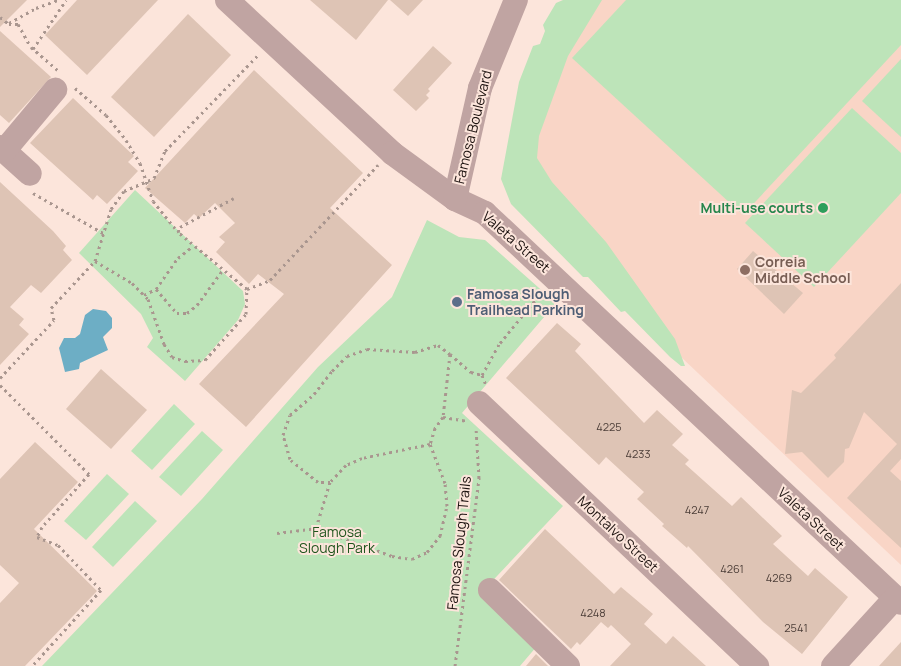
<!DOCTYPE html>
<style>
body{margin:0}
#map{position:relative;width:901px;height:666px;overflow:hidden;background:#fce5db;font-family:Manrope,sans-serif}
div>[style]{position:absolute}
.built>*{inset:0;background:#f9d5c6}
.green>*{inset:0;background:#bde4b9}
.water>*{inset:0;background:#6daec5}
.building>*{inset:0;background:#dec4b5}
.path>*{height:3px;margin-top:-1.5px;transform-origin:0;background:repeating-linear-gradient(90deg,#a9968f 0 2.5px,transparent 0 6.5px)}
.minor>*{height:24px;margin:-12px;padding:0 12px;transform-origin:12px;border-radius:12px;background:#c0a4a2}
.dots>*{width:14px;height:14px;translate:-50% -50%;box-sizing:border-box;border:2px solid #fce5db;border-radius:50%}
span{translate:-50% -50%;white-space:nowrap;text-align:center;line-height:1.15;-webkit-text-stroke:4px #fce5db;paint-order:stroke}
.number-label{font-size:11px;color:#4c3e38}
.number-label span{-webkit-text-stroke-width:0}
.street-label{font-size:14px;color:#1c120f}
.leisure-label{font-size:14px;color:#27864d;font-weight:700}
.right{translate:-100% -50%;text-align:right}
.education-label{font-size:14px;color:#785e54;font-weight:700}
.left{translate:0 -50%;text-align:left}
.service-label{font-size:14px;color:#4e5e75;font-weight:700}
.park-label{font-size:14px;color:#20551d}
</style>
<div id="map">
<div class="built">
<i style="clip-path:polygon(568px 0,901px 0,901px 565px,531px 215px,524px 90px)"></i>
</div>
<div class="green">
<i style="clip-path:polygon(563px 0,602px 0,568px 56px,539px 136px,537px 158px,552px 182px,606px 242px,675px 339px,685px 366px,681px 366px,670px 357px,625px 311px,621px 312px,588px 277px,583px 277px,511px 204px,501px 179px,519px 82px,533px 46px,540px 44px,545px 31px,543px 25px,556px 3px)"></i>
<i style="clip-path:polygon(626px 0,901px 0,901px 45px,743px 215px,572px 58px)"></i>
<i style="clip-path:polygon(901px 59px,901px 137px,862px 101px)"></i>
<i style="clip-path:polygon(852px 108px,901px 153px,901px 193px,814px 287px,745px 223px)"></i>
<i style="clip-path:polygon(135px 190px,243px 291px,245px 304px,238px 320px,185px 381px,147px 347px,153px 338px,141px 314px,79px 253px)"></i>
<i style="clip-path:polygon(427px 220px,459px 237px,485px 240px,556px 303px,462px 413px,563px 506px,481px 593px,537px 646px,520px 666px,42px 666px,202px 499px,318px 367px,392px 297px)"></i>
<i style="clip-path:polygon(174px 404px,195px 424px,152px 470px,131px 451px)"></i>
<i style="clip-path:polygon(202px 431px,223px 450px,181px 496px,159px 477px)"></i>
<i style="clip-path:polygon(107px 474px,129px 494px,86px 540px,64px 521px)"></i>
<i style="clip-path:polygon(135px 501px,157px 521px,113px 567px,92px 547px)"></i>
</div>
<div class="water">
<i style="clip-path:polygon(93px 309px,106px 311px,112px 318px,112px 328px,103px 337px,108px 350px,80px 363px,79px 369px,65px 372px,59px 348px,64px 338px,75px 338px,80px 334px,85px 315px)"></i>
</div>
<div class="building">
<i style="clip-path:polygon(0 0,27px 0,0 27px)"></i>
<i style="clip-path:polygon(77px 0,158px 0,87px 75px,45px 35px)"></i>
<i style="clip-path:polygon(310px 0,388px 0,356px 40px)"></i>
<i style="clip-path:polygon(390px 0,423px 0,408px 16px)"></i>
<i style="clip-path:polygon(188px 14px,231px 55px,154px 137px,111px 97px)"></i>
<i style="clip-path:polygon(0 31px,51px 77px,9px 123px,0 115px)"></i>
<i style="clip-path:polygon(433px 46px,452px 63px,428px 89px,430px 91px,426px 95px,429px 98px,416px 111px,393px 90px)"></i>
<i style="clip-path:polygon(254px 70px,363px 173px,330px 208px,392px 265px,246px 427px,199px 384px,284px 294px,258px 274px,249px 284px,216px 252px,225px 242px,219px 237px,235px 223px,215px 203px,199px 218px,194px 214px,185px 223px,145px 188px)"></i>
<i style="clip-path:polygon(73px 98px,134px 156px,128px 162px,138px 171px,107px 204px,97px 195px,93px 200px,30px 143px)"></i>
<i style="clip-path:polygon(0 182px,53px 231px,66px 246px,63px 250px,72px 260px,41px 293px,31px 285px,10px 307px,24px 319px,19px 325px,29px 334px,0 365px)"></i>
<i style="clip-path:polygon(753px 251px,803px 293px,784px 314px,737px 269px)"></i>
<i style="clip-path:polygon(901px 283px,901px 459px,890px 471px,901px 481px,901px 548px,847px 498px,897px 444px,864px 412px,849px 448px,845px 449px,844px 462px,828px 478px,802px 452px,785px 454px,792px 390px,801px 393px,836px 358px,834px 355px)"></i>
<i style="clip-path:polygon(557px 323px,581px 344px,575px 351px,644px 423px,657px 410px,683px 434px,672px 445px,689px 460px,685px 464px,732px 506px,741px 497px,782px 536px,773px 544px,808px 576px,815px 568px,848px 597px,802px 654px,763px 622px,688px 546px,687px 548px,662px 526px,664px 524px,637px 499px,644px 492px,606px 457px,599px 465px,506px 378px)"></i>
<i style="clip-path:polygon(101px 369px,147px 410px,111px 449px,66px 409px)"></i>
<i style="clip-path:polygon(35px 442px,78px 482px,34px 529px,97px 591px,25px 666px,0 666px,0 603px,19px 583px,0 565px,0 479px)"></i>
<i style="clip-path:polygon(545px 529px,614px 594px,621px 587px,653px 614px,644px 624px,666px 644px,673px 636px,706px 666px,610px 666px,631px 644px,611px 625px,608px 628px,601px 622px,580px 645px,577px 642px,571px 649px,499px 580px)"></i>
<i style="clip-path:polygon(901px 642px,901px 666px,879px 666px)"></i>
<i style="clip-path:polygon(536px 654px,548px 666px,526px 666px)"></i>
</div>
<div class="path">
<i style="left:0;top:17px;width:11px;rotate:38deg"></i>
<i style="left:9px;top:24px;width:9px"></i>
<i style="left:18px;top:24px;width:26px;rotate:61deg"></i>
<i style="left:31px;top:47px;width:35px;rotate:41deg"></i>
<i style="left:9px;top:23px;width:31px;rotate:-29deg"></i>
<i style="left:36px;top:8px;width:23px;rotate:-20deg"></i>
<i style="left:33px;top:49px;width:59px;rotate:-56deg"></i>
<i style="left:75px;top:88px;width:41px;rotate:41.1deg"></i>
<i style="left:106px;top:115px;width:32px;rotate:51deg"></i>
<i style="left:126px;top:140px;width:27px;rotate:59deg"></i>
<i style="left:140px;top:163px;width:40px;rotate:71.1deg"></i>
<i style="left:153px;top:201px;width:40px;rotate:51deg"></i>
<i style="left:33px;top:193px;width:83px;rotate:29.7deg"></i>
<i style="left:95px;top:261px;width:43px;rotate:30.7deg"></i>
<i style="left:132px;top:283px;width:23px;rotate:45deg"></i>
<i style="left:148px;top:299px;width:48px;rotate:70.4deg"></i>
<i style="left:164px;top:344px;width:15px;rotate:58deg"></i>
<i style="left:172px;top:357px;width:14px;rotate:17deg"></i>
<i style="left:185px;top:361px;width:20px;rotate:-3deg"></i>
<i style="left:205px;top:360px;width:62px;rotate:-48.3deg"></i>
<i style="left:246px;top:314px;width:25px;rotate:-88deg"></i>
<i style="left:247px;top:289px;width:89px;rotate:-140.4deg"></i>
<i style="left:178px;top:232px;width:5px;rotate:-68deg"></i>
<i style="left:180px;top:227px;width:61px;rotate:-28.2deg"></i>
<i style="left:156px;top:289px;width:32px;rotate:49deg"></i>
<i style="left:177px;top:313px;width:10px"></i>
<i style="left:187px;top:313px;width:13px;rotate:-39deg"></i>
<i style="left:197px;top:305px;width:42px;rotate:-53.7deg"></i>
<i style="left:247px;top:289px;width:25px;rotate:-21deg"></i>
<i style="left:270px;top:280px;width:158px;rotate:-46.8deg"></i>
<i style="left:144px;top:295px;width:13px;rotate:-27deg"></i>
<i style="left:156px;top:289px;width:38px;rotate:-55deg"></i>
<i style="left:178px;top:258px;width:19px;rotate:-39deg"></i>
<i style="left:450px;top:354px;width:28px;rotate:41deg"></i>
<i style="left:471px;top:372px;width:11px;rotate:15deg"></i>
<i style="left:482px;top:375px;width:11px;rotate:68deg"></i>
<i style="left:482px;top:375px;width:37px;rotate:-61deg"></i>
<i style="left:500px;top:343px;width:65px;rotate:-50.6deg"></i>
<i style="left:0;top:378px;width:79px;rotate:-47deg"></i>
<i style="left:54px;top:320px;width:12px;rotate:-104deg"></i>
<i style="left:51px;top:308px;width:64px;rotate:-46.9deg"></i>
<i style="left:95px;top:261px;width:54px;rotate:-72.9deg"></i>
<i style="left:111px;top:209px;width:22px;rotate:-54deg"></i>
<i style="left:124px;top:191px;width:33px;rotate:-23deg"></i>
<i style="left:154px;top:178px;width:29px;rotate:-68deg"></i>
<i style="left:165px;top:151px;width:134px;rotate:-45.9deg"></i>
<i style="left:0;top:385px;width:126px;rotate:45deg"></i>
<i style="left:89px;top:474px;width:71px;rotate:131.6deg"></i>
<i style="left:42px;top:527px;width:11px;rotate:117deg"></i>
<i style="left:37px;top:537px;width:22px;rotate:21deg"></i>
<i style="left:58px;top:545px;width:62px;rotate:46.3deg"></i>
<i style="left:101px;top:590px;width:103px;rotate:132.2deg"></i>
<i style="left:443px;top:417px;width:25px;rotate:9deg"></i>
<i style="left:316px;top:528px;width:81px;rotate:20.2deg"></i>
<i style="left:392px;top:556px;width:20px;rotate:9deg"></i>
<i style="left:412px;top:559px;width:17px;rotate:-25deg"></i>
<i style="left:427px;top:552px;width:21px;rotate:-51deg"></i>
<i style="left:440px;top:536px;width:31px;rotate:-77deg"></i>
<i style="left:447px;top:506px;width:23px;rotate:-95deg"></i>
<i style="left:445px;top:483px;width:42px;rotate:-111deg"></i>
<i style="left:277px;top:533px;width:39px;rotate:-7deg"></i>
<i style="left:316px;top:528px;width:48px;rotate:-73.1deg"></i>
<i style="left:330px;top:482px;width:12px;rotate:180deg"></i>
<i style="left:318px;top:482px;width:36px;rotate:-141deg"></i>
<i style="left:290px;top:459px;width:25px;rotate:-106deg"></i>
<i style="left:283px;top:435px;width:21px;rotate:-71deg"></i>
<i style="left:290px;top:415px;width:32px;rotate:-41deg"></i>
<i style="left:314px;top:394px;width:29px;rotate:-52deg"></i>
<i style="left:332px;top:371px;width:21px;rotate:-45deg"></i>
<i style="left:347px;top:356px;width:21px;rotate:-19deg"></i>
<i style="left:367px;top:349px;width:48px;rotate:3.6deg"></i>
<i style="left:415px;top:352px;width:24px;rotate:-17deg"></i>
<i style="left:438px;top:345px;width:15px;rotate:37deg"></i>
<i style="left:450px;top:354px;width:63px;rotate:96.3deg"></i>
<i style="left:443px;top:417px;width:14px;rotate:126deg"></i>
<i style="left:435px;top:428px;width:17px;rotate:107deg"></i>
<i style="left:430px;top:444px;width:69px;rotate:168.4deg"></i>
<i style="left:362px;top:458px;width:17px;rotate:156deg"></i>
<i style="left:346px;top:465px;width:23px;rotate:133deg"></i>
<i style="left:455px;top:666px;width:190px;rotate:-82.7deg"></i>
<i style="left:479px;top:478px;width:50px;rotate:-93.4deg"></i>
</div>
<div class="minor">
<i style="left:227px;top:0;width:225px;rotate:42.8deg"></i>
<i style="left:392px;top:153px;width:78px;rotate:36.1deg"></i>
<i style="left:455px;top:199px;width:33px;rotate:25deg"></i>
<i style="left:485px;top:213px;width:570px;rotate:43.15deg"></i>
<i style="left:0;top:147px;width:40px;rotate:42deg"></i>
<i style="left:4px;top:151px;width:80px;rotate:-50.1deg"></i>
<i style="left:455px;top:199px;width:114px;rotate:-77.3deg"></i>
<i style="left:480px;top:88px;width:95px;rotate:-67.8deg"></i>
<i style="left:479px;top:403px;width:383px;rotate:43.4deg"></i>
<i style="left:490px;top:590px;width:109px;rotate:44.3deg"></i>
<i style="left:833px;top:666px;width:92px;rotate:-47.6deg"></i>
</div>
<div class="dots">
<i style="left:823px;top:208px;background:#2e9e5b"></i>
<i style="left:745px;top:270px;background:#8d6e63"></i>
<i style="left:457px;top:302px;background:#5c6f8a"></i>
</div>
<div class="number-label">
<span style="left:609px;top:427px">4225</span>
<span style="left:638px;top:454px">4233</span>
<span style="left:697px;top:510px">4247</span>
<span style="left:732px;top:569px">4261</span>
<span style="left:779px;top:578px">4269</span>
<span style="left:593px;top:613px">4248</span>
<span style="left:796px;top:628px">2541</span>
</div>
<div class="street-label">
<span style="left:473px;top:127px;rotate:-76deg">Famosa Boulevard</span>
<span style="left:516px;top:242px;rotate:41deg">Valeta Street</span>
<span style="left:811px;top:519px;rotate:43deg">Valeta Street</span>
<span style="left:618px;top:534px;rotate:43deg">Montalvo Street</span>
<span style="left:459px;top:543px;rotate:-84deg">Famosa Slough Trails</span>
</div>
<div class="leisure-label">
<span class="right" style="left:813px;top:208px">Multi-use courts</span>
</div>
<div class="education-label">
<span class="left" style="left:755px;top:270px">Correia<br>Middle School</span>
</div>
<div class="service-label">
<span class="left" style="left:467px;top:302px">Famosa Slough<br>Trailhead Parking</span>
</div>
<div class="park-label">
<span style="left:337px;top:540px">Famosa<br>Slough Park</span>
</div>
</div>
